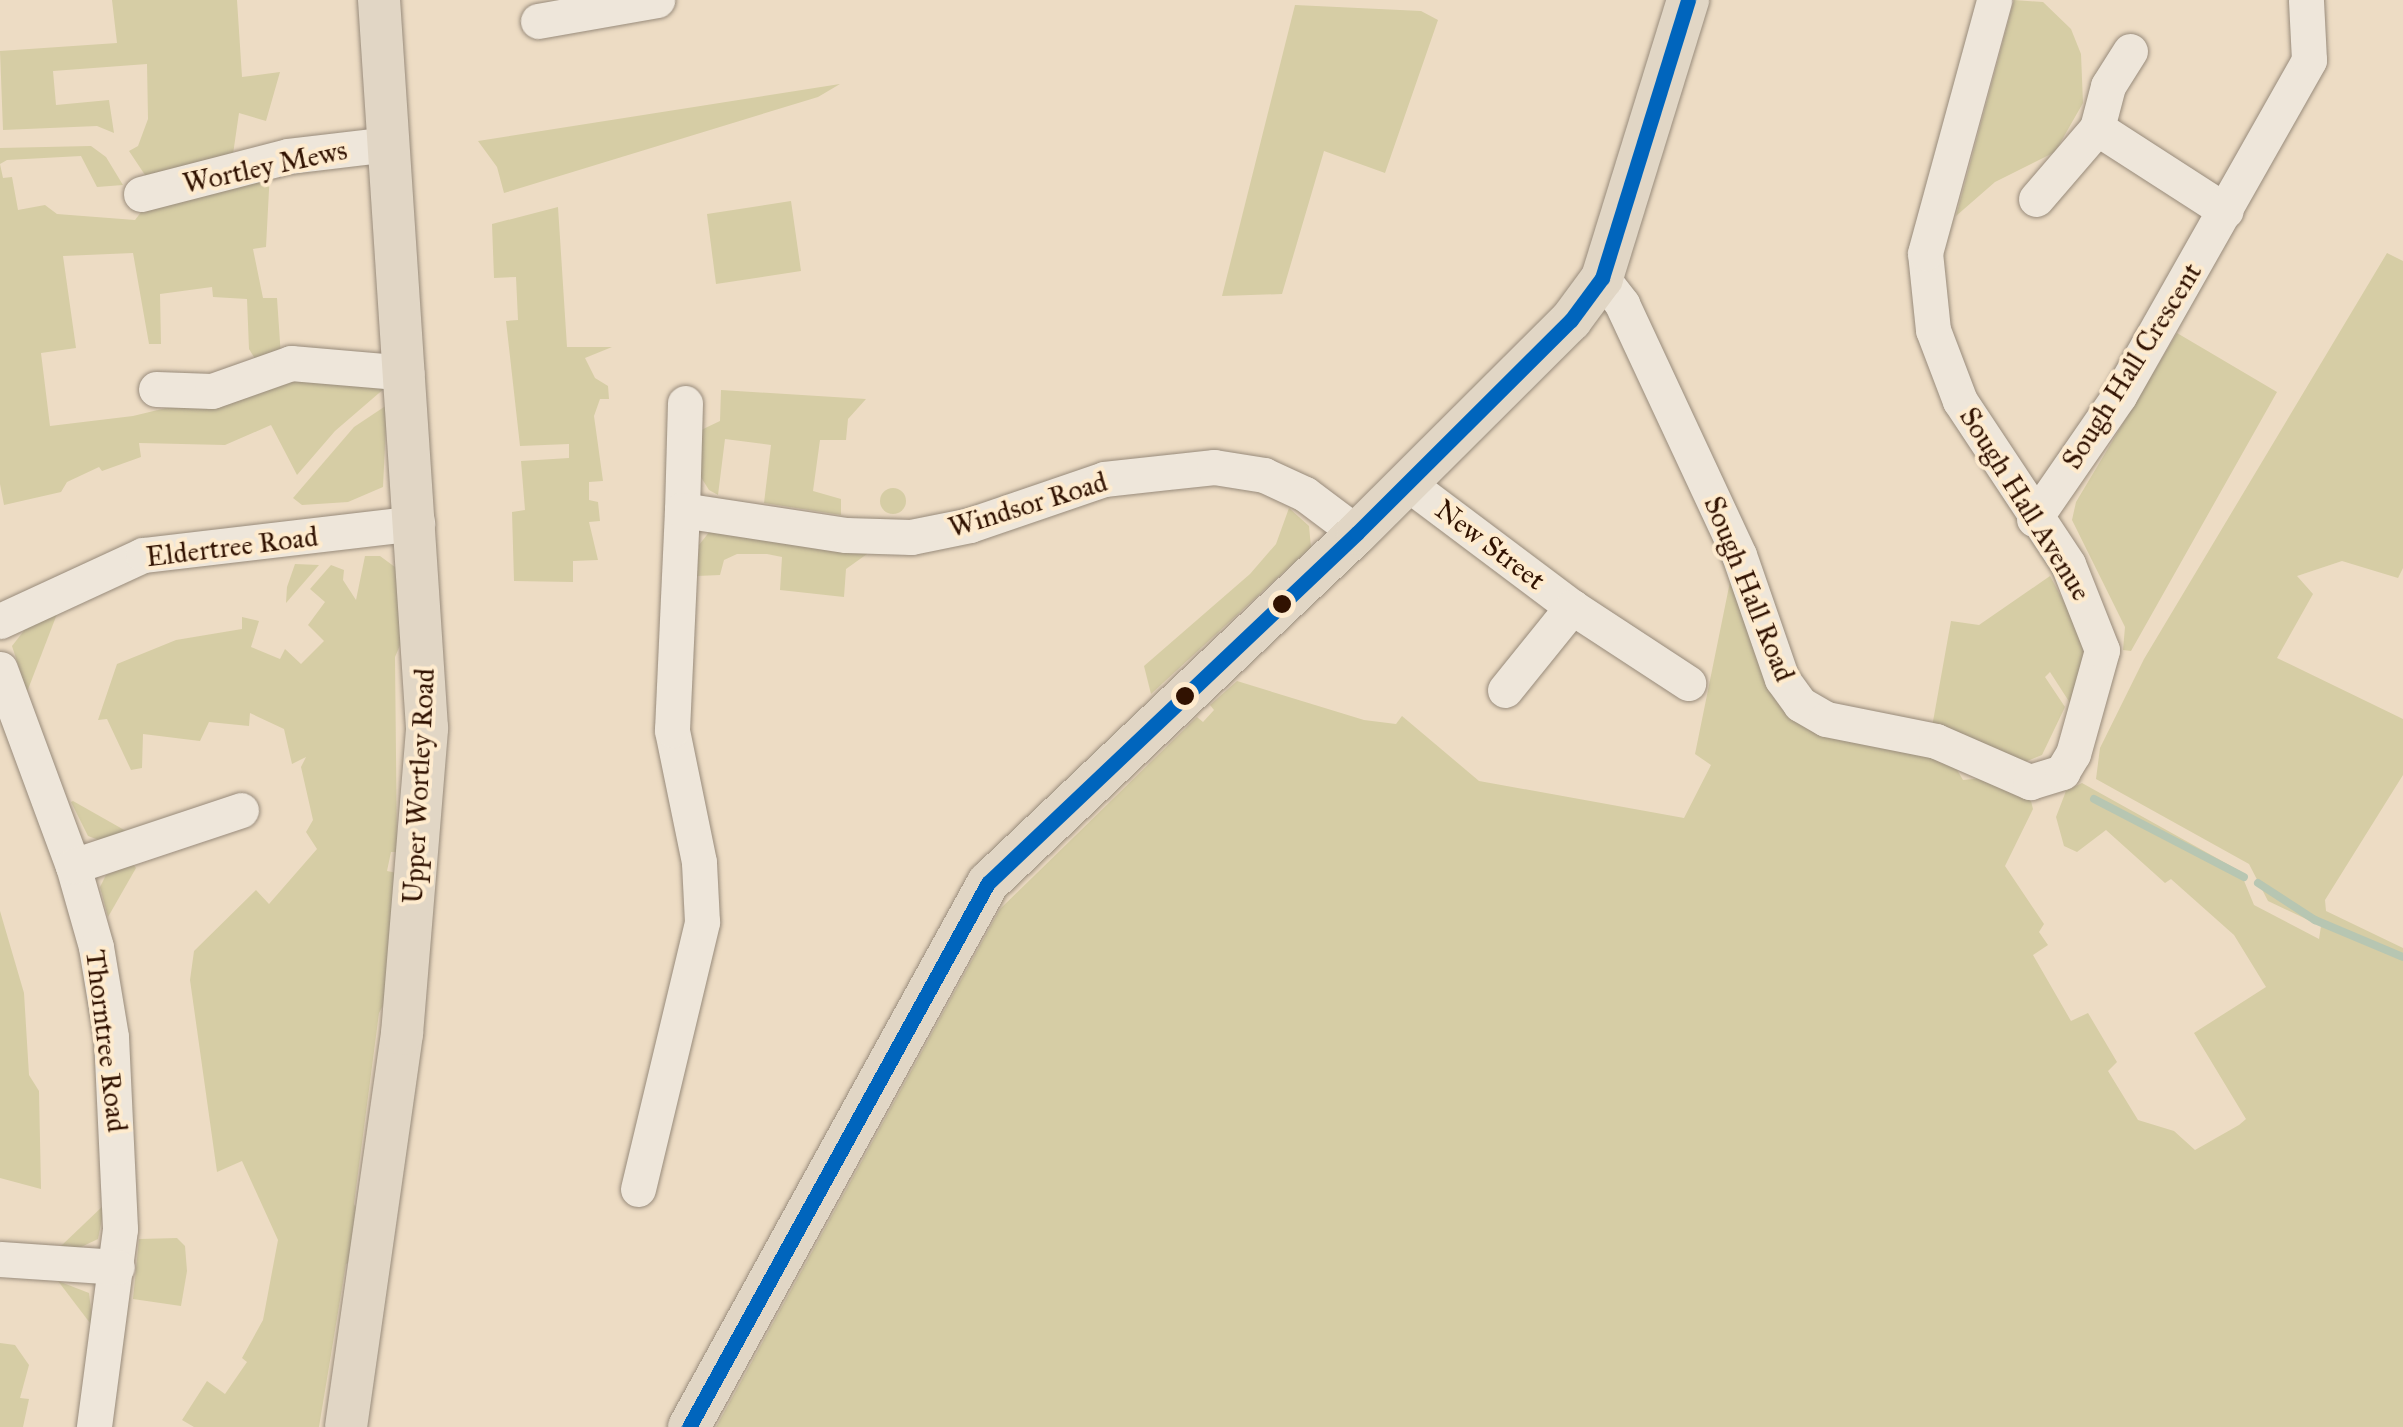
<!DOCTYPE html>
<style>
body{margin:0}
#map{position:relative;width:2403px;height:1427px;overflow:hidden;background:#eddcc4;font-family:"IM FELL Great Primer",serif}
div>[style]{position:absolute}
.green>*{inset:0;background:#d6cda5}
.round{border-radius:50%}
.stream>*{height:8px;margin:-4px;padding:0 4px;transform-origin:4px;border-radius:4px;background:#b7c6b2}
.roads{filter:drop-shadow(0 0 2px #988b7b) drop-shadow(0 0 2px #988b7b)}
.minor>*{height:35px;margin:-17.5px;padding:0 17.5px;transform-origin:17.5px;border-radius:17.5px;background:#eee6da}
.major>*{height:42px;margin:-21px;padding:0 21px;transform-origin:21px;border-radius:21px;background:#e1d6c5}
.bus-1>*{height:15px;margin:-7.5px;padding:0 7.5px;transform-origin:7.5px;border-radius:7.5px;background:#0065bd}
.dots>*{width:28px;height:28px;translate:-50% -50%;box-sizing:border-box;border:5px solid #feebce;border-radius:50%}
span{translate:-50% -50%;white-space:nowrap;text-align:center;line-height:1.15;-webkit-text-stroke:8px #feebce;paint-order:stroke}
.street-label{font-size:28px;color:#311201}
</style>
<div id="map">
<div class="green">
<i style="clip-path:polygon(112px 0,237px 0,242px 77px,280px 72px,266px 121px,239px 113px,232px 161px,151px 184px,129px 151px,138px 146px,148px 119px,147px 64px,53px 71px,56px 105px,109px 100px,114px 133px,97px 126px,3px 130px,0 51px,117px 43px)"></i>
<i style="clip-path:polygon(2014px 0,2043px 2px,2071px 29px,2081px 54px,2083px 103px,2055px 152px,1995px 182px,1956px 216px)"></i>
<i style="clip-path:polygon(1295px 5px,1421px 11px,1438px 20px,1385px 173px,1324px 151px,1282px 294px,1222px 296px)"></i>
<i style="clip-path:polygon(840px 84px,818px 97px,504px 193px,497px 167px,478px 141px)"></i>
<i style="clip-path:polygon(91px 146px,106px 157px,123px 185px,97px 187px,81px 156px,7px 160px,0 164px,3px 178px,12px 177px,18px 210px,45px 205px,57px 214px,135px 220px,148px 203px,270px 171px,266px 247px,253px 249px,263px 298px,277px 298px,281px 357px,259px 365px,249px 349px,247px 299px,213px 297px,212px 287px,160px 294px,161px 344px,149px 344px,133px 253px,63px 256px,76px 348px,41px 353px,50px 426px,133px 416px,290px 378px,386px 387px,335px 431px,297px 475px,271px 425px,225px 445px,139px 443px,141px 457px,102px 471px,99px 467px,67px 482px,61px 492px,4px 505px,0 484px,0 148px)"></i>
<i style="clip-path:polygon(791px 201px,801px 271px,716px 284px,707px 214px)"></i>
<i style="clip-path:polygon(558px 207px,567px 347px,612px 347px,585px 358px,595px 378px,608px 386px,609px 399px,600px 399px,594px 416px,603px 481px,589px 482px,589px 500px,598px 502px,600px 521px,589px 522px,598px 560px,573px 561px,573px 582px,514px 581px,512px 512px,525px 510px,521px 461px,569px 458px,569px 444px,520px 446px,506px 321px,518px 320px,516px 277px,494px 278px,492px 224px)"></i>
<i style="clip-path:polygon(2387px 253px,2403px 261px,2403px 568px,2398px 578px,2342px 561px,2297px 576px,2313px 594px,2277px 658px,2403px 719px,2403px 775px,2325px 900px,2326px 911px,2403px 948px,2403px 1427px,716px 1427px,1000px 909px,1197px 717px,1203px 722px,1214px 710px,1210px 705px,1237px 681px,1364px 720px,1396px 724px,1402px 716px,1479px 781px,1684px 818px,1711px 765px,1695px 754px,1733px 567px,1778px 685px,1953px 763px,1963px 780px,1983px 778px,2030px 797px,2033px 809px,2005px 866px,2044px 924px,2039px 932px,2048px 945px,2033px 955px,2071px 1021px,2088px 1013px,2117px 1062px,2108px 1071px,2138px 1120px,2174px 1131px,2195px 1150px,2239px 1125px,2246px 1119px,2194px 1033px,2266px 987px,2234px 935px,2171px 879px,2165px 883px,2106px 830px,2077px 852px,2064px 846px,2056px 817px,2066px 791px,2082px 783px,2240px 871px,2254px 905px,2319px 939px,2321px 926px,2268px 901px,2249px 864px,2096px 779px,2100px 748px,2144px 659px)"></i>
<i style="clip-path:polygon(2177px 333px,2277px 392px,2131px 651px,2123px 650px,2125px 627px,2072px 520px,2076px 502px)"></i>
<i style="clip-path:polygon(721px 390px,866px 399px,848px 419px,846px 440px,820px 440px,813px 491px,841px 499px,841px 515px,764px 503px,771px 445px,725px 439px,718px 495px,709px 490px,699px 474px,699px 431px,720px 421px)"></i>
<i style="clip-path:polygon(387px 405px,383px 487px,348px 502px,302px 505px,293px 498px,354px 427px)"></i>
<i class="round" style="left:880px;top:488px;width:26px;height:26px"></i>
<i style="clip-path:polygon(1289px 508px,1309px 526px,1311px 547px,1151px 694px,1144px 666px,1250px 574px,1276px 544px)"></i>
<i style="clip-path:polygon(710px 531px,867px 551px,867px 554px,846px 569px,844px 597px,780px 590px,782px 557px,767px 554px,737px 554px,724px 560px,720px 575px,697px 576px,699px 545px)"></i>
<i style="clip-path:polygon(365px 556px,380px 556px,399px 570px,404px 636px,395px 657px,397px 852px,391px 852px,387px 871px,402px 874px,390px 992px,379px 1013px,354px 1204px,361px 1218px,356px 1258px,346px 1264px,319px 1427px,194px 1427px,182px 1420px,207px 1381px,225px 1394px,247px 1362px,242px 1358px,263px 1320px,278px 1240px,242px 1161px,217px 1172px,190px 980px,194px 951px,256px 890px,269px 904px,317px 849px,306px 832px,313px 820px,301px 767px,306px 757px,292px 764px,284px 729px,250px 713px,249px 726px,209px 722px,200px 741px,143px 734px,142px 768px,131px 770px,107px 719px,98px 720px,117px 664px,176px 640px,242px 629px,242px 617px,259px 621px,251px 647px,280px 659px,285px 649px,301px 664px,324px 641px,308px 625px,325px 602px,310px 589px,331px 565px,344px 570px,343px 580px,356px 600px)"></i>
<i style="clip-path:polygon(295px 564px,319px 565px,286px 603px,287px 587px)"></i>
<i style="clip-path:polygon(2050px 576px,2084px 639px,2083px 663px,2070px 703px,2050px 672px,2045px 677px,2065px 707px,2042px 755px,2015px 766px,1932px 727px,1951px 621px,1979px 625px)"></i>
<i style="clip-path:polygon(57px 614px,27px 692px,12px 646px,26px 628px)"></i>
<i style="clip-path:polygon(71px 802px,73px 801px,126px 831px,107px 843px,88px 836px)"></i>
<i style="clip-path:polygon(133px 864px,136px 868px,108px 917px,100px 887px,106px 875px)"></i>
<i style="clip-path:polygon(0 911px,24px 993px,29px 1075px,39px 1091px,41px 1189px,0 1178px)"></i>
<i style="clip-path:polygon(105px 1204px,98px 1239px,79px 1248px,61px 1246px)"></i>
<i style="clip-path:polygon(177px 1238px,185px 1246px,187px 1271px,181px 1306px,133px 1299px,139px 1239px)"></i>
<i style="clip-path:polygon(58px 1281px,89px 1293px,93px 1327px)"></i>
<i style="clip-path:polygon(0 1343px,15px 1345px,29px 1365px,20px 1398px,29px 1399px,23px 1427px,0 1427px)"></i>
</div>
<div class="stream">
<i style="left:2094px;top:799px;width:169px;rotate:27.5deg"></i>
<i style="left:2258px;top:883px;width:68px;rotate:33deg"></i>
<i style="left:2315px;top:920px;width:95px;rotate:22.8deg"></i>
</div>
<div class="roads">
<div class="minor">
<i style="left:538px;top:21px;width:121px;rotate:-10deg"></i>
<i style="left:2130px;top:51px;width:41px;rotate:122.2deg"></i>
<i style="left:2108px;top:86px;width:43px;rotate:104.7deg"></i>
<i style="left:2097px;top:128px;width:153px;rotate:32.8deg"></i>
<i style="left:141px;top:194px;width:152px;rotate:-14.5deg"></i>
<i style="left:288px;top:156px;width:103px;rotate:-6.7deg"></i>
<i style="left:2036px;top:199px;width:94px;rotate:-49.3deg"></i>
<i style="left:1602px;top:278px;width:33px;rotate:52deg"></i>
<i style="left:1622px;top:304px;width:277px;rotate:65deg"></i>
<i style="left:1739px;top:555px;width:131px;rotate:70.9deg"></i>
<i style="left:1782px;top:679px;width:31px;rotate:54deg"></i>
<i style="left:1800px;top:704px;width:30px;rotate:30deg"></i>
<i style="left:1826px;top:719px;width:112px;rotate:11.3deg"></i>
<i style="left:1936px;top:741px;width:103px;rotate:23.6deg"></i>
<i style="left:2030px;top:782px;width:34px;rotate:-17deg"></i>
<i style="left:2062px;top:772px;width:21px;rotate:-59deg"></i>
<i style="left:2073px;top:754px;width:108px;rotate:-74.4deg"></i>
<i style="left:2102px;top:650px;width:92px;rotate:-111.6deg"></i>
<i style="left:2068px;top:564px;width:196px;rotate:-123.5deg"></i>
<i style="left:1960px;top:401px;width:76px;rotate:-110.8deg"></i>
<i style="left:1933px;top:330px;width:77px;rotate:-95.9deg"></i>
<i style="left:1925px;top:253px;width:262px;rotate:-74.7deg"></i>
<i style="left:156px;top:389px;width:56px;rotate:2deg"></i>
<i style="left:212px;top:391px;width:84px;rotate:-19.5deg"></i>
<i style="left:291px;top:363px;width:116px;rotate:4.9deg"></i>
<i style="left:1407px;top:483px;width:206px;rotate:36.9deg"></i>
<i style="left:1572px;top:607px;width:139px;rotate:33.2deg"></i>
<i style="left:682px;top:510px;width:107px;rotate:-88.4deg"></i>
<i style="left:2034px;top:519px;width:150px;rotate:-55.4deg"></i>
<i style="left:2119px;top:396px;width:386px;rotate:-60.5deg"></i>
<i style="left:2309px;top:60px;width:60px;rotate:-92.9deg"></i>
<i style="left:0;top:621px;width:157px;rotate:-24.8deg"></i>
<i style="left:143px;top:555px;width:276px;rotate:-6.7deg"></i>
<i style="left:0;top:669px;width:210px;rotate:69.7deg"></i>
<i style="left:73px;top:866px;width:84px;rotate:74.1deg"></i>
<i style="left:96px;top:947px;width:91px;rotate:80.5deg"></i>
<i style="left:111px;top:1037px;width:192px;rotate:87.3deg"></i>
<i style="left:120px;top:1229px;width:200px;rotate:97.5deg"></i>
<i style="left:1505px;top:690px;width:107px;rotate:-51.1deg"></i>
<i style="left:73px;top:866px;width:177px;rotate:-18.4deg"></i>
<i style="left:638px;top:1189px;width:275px;rotate:-76.5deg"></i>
<i style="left:702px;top:922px;width:60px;rotate:-92.9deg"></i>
<i style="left:699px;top:862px;width:135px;rotate:-101.6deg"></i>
<i style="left:672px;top:730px;width:220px;rotate:-87.4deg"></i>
<i style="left:682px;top:510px;width:166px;rotate:8.7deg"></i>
<i style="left:846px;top:535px;width:65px;rotate:1.8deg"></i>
<i style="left:911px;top:537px;width:60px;rotate:-11.5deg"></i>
<i style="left:970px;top:525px;width:142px;rotate:-18.9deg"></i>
<i style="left:1104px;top:479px;width:111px;rotate:-6.2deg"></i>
<i style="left:1214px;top:467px;width:51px;rotate:9.1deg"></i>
<i style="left:1264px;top:475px;width:45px;rotate:24.9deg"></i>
<i style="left:1305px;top:494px;width:65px;rotate:36.9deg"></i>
<i style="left:0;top:1259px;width:117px;rotate:3.9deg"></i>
</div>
<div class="major">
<i style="left:346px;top:1427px;width:397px;rotate:-81.9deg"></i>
<i style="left:402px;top:1034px;width:307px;rotate:-85.3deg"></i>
<i style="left:427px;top:728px;width:730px;rotate:-93.77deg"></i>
<i style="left:689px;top:1427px;width:621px;rotate:-61.21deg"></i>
<i style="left:988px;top:883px;width:509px;rotate:-43.49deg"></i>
<i style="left:1357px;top:533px;width:302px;rotate:-44.9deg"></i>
<i style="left:1571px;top:320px;width:52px;rotate:-53.6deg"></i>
<i style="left:1602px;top:278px;width:291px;rotate:-72.8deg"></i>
</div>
</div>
<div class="bus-1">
<i style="left:689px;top:1427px;width:621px;rotate:-61.21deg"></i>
<i style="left:988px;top:883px;width:509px;rotate:-43.49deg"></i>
<i style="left:1357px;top:533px;width:302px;rotate:-44.9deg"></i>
<i style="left:1571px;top:320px;width:52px;rotate:-53.6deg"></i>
<i style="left:1602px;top:278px;width:291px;rotate:-72.8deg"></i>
</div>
<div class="dots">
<i style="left:1282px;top:604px;background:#311201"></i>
<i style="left:1185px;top:696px;background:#311201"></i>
</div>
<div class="street-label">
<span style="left:265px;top:167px;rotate:-12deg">Wortley Mews</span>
<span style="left:2132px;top:366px;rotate:-58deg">Sough Hall Crescent</span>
<span style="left:2025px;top:504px;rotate:58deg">Sough Hall Avenue</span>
<span style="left:1028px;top:505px;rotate:-17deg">Windsor Road</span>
<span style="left:1490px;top:545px;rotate:37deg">New Street</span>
<span style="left:232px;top:547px;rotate:-7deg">Eldertree Road</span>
<span style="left:1749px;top:589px;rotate:68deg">Sough Hall Road</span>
<span style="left:419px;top:786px;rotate:-87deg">Upper Wortley Road</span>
<span style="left:106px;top:1041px;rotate:83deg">Thorntree Road</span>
</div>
</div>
